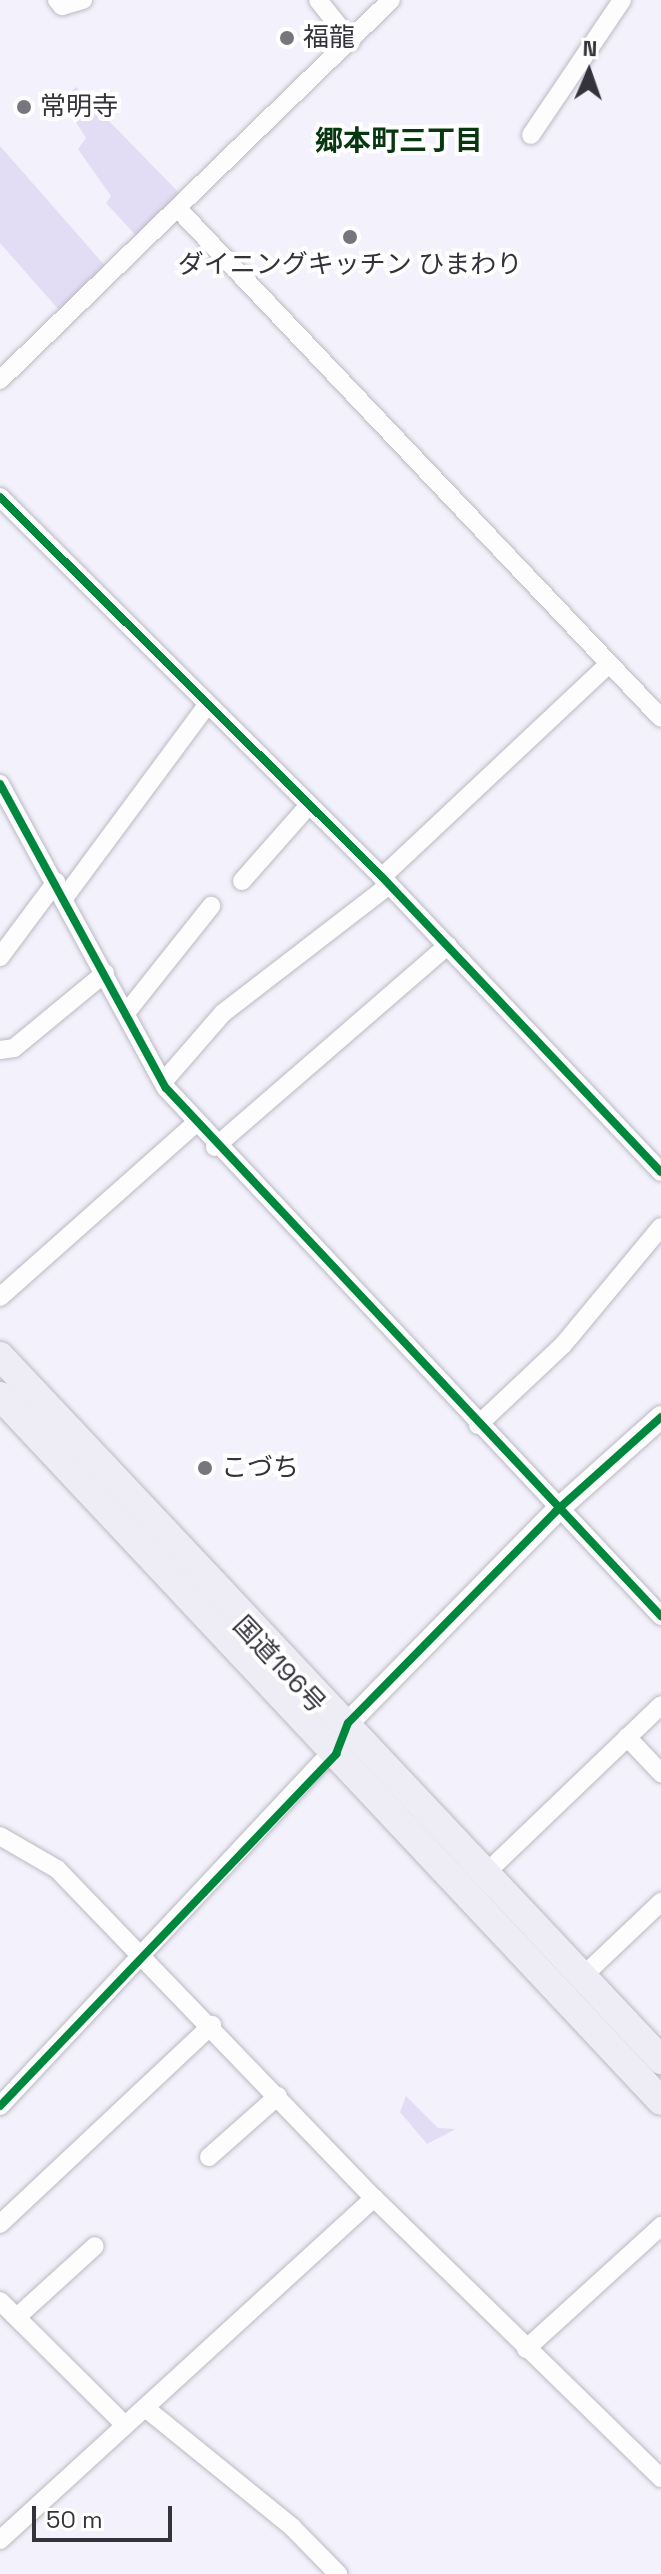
<!DOCTYPE html>
<meta charset="utf-8">
<style>
body{margin:0}
#map{position:relative;width:661px;height:2574px;overflow:hidden;background:#f3f1fb;font-family:"Space Grotesk","Noto Sans JP",sans-serif}
div>[style]{position:absolute}
.green>*{inset:0;background:#e2ddf5}
.roads{filter:drop-shadow(0 0 2px #bbb9c2) drop-shadow(0 0 2px #bbb9c2)}
.minor>*{height:18px;margin:-9px;padding:0 9px;transform-origin:9px;border-radius:9px;background:#fdfdfe}
.tertiary>*{height:22px;margin:-11px;padding:0 11px;transform-origin:11px;border-radius:11px;background:#fdfdfe}
.trunk>*{height:28px;margin:-14px;padding:0 14px;transform-origin:14px;border-radius:14px;background:#eeecf4}
.cycleway>*{height:8px;margin:-4px;padding:0 4px;transform-origin:4px;border-radius:4px;background:#00873e}
.dots>*{width:22px;height:22px;translate:-50% -50%;box-sizing:border-box;border:4px solid #fff;border-radius:50%}
span{translate:-50% -50%;white-space:nowrap;text-align:center;line-height:1.15;-webkit-text-stroke:8px #fff;paint-order:stroke}
.poi-label{font-size:26px;color:#34323b}
.left{translate:0 -50%;text-align:left}
.street-label{font-size:26px;color:#34323b}
.neighbourhood-label{font-size:28px;color:#083611;font-weight:700}
.north{position:absolute;left:549px;top:32px;width:80px;height:80px;-webkit-text-stroke:6px #fff;paint-order:stroke;rotate:2deg;font-size:22px;font-weight:700;line-height:32px;text-align:center;color:#34323b}
.north::after{content:'';display:block;margin:auto;width:28px;height:36px;background:#34323b;clip-path:polygon(50% 0,100% 100%,50% 72%,0 100%)}
.scale{position:absolute;left:32px;top:2506px;width:140px;height:36px;box-sizing:border-box;border:4px solid #34323b;border-top:0;padding-left:10px;font-size:24px;line-height:28px;white-space:nowrap;color:#34323b;-webkit-text-stroke:6px #fff;paint-order:stroke}
</style>
<div id="map">
<div class="green">
<i style="clip-path:polygon(76px 87px,184px 198px,140px 240px,106px 203px,111px 196px,78px 149px,86px 138px,62px 100px)"></i>
<i style="clip-path:polygon(0 146px,107px 268px,59px 310px,0 243px)"></i>
<i style="clip-path:polygon(406px 2096px,438px 2128px,456px 2129px,427px 2144px,400px 2112px)"></i>
</div>
<div class="roads">
<div class="minor">
<i style="left:57px;top:0;width:8px;rotate:50deg"></i>
<i style="left:62px;top:6px;width:22px;rotate:-16deg"></i>
<i style="left:318px;top:0;width:53px;rotate:51.2deg"></i>
<i style="left:531px;top:135px;width:163px;rotate:-56deg"></i>
<i style="left:181px;top:212px;width:697px;rotate:46.51deg"></i>
<i style="left:0;top:380px;width:545px;rotate:-44.18deg"></i>
<i style="left:0;top:497px;width:539px;rotate:44.85deg"></i>
<i style="left:382px;top:877px;width:406px;rotate:46.6deg"></i>
<i style="left:0;top:784px;width:346px;rotate:61.4deg"></i>
<i style="left:166px;top:1088px;width:724px;rotate:46.85deg"></i>
<i style="left:382px;top:877px;width:308px;rotate:-43.2deg"></i>
<i style="left:242px;top:881px;width:101px;rotate:-48.6deg"></i>
<i style="left:65px;top:897px;width:240px;rotate:-53.5deg"></i>
<i style="left:0;top:957px;width:94px;rotate:-53.3deg"></i>
<i style="left:126px;top:1013px;width:137px;rotate:-51.5deg"></i>
<i style="left:0;top:1050px;width:14px;rotate:-8deg"></i>
<i style="left:14px;top:1048px;width:118px;rotate:-39.5deg"></i>
<i style="left:163px;top:1082px;width:91px;rotate:-49deg"></i>
<i style="left:223px;top:1013px;width:210px;rotate:-37.6deg"></i>
<i style="left:215px;top:1147px;width:308px;rotate:-40.9deg"></i>
<i style="left:0;top:1297px;width:262px;rotate:-41.6deg"></i>
<i style="left:478px;top:1425px;width:117px;rotate:-43.3deg"></i>
<i style="left:563px;top:1345px;width:153px;rotate:-50.3deg"></i>
<i style="left:627px;top:1737px;width:50px;rotate:46.6deg"></i>
<i style="left:0;top:1836px;width:66px;rotate:30.1deg"></i>
<i style="left:57px;top:1869px;width:457px;rotate:46.1deg"></i>
<i style="left:374px;top:2198px;width:401px;rotate:44.3deg"></i>
<i style="left:487px;top:1872px;width:241px;rotate:-43.8deg"></i>
<i style="left:583px;top:1976px;width:108px;rotate:-43.5deg"></i>
<i style="left:0;top:2106px;width:496px;rotate:-46.9deg"></i>
<i style="left:209px;top:2157px;width:92px;rotate:-41.5deg"></i>
<i style="left:0;top:2224px;width:291px;rotate:-43.2deg"></i>
<i style="left:0;top:2301px;width:173px;rotate:44.8deg"></i>
<i style="left:17px;top:2317px;width:105px;rotate:-42.3deg"></i>
<i style="left:526px;top:2349px;width:183px;rotate:-42.3deg"></i>
<i style="left:149px;top:2411px;width:184px;rotate:39deg"></i>
<i style="left:292px;top:2527px;width:66px;rotate:45.6deg"></i>
<i style="left:0;top:2540px;width:507px;rotate:-42.44deg"></i>
</div>
<div class="tertiary">
<i style="left:348px;top:1723px;width:297px;rotate:-45.5deg"></i>
<i style="left:556px;top:1511px;width:141px;rotate:-41.8deg"></i>
</div>
<div class="trunk">
<i style="left:0;top:1356px;width:966px;rotate:46.8deg"></i>
<i style="left:0;top:1396px;width:966px;rotate:46.84deg"></i>
</div>
</div>
<div class="cycleway">
<i style="left:0;top:497px;width:539px;rotate:44.85deg"></i>
<i style="left:382px;top:877px;width:406px;rotate:46.6deg"></i>
<i style="left:0;top:784px;width:346px;rotate:61.4deg"></i>
<i style="left:166px;top:1088px;width:724px;rotate:46.85deg"></i>
<i style="left:0;top:2106px;width:487px;rotate:-46.3deg"></i>
<i style="left:336px;top:1754px;width:33px;rotate:-69deg"></i>
<i style="left:348px;top:1723px;width:297px;rotate:-45.5deg"></i>
<i style="left:556px;top:1511px;width:141px;rotate:-41.8deg"></i>
</div>
<div class="dots">
<i style="left:287px;top:38px;background:#77757e"></i>
<i style="left:24px;top:107px;background:#77757e"></i>
<i style="left:350px;top:237px;background:#77757e"></i>
<i style="left:205px;top:1468px;background:#77757e"></i>
</div>
<div class="poi-label">
<span class="left" style="left:303px;top:38px">福龍</span>
<span class="left" style="left:40px;top:107px">常明寺</span>
<span style="left:350px;top:265px">ダイニングキッチン ひまわり</span>
<span class="left" style="left:221px;top:1468px">こづち</span>
</div>
<div class="street-label">
<span style="left:279px;top:1665px;rotate:47deg">国道196号</span>
</div>
<div class="neighbourhood-label">
<span style="left:399px;top:140px">郷本町三丁目</span>
</div>
<div class="north">N</div>
<div class="scale">50 m</div>
</div>
